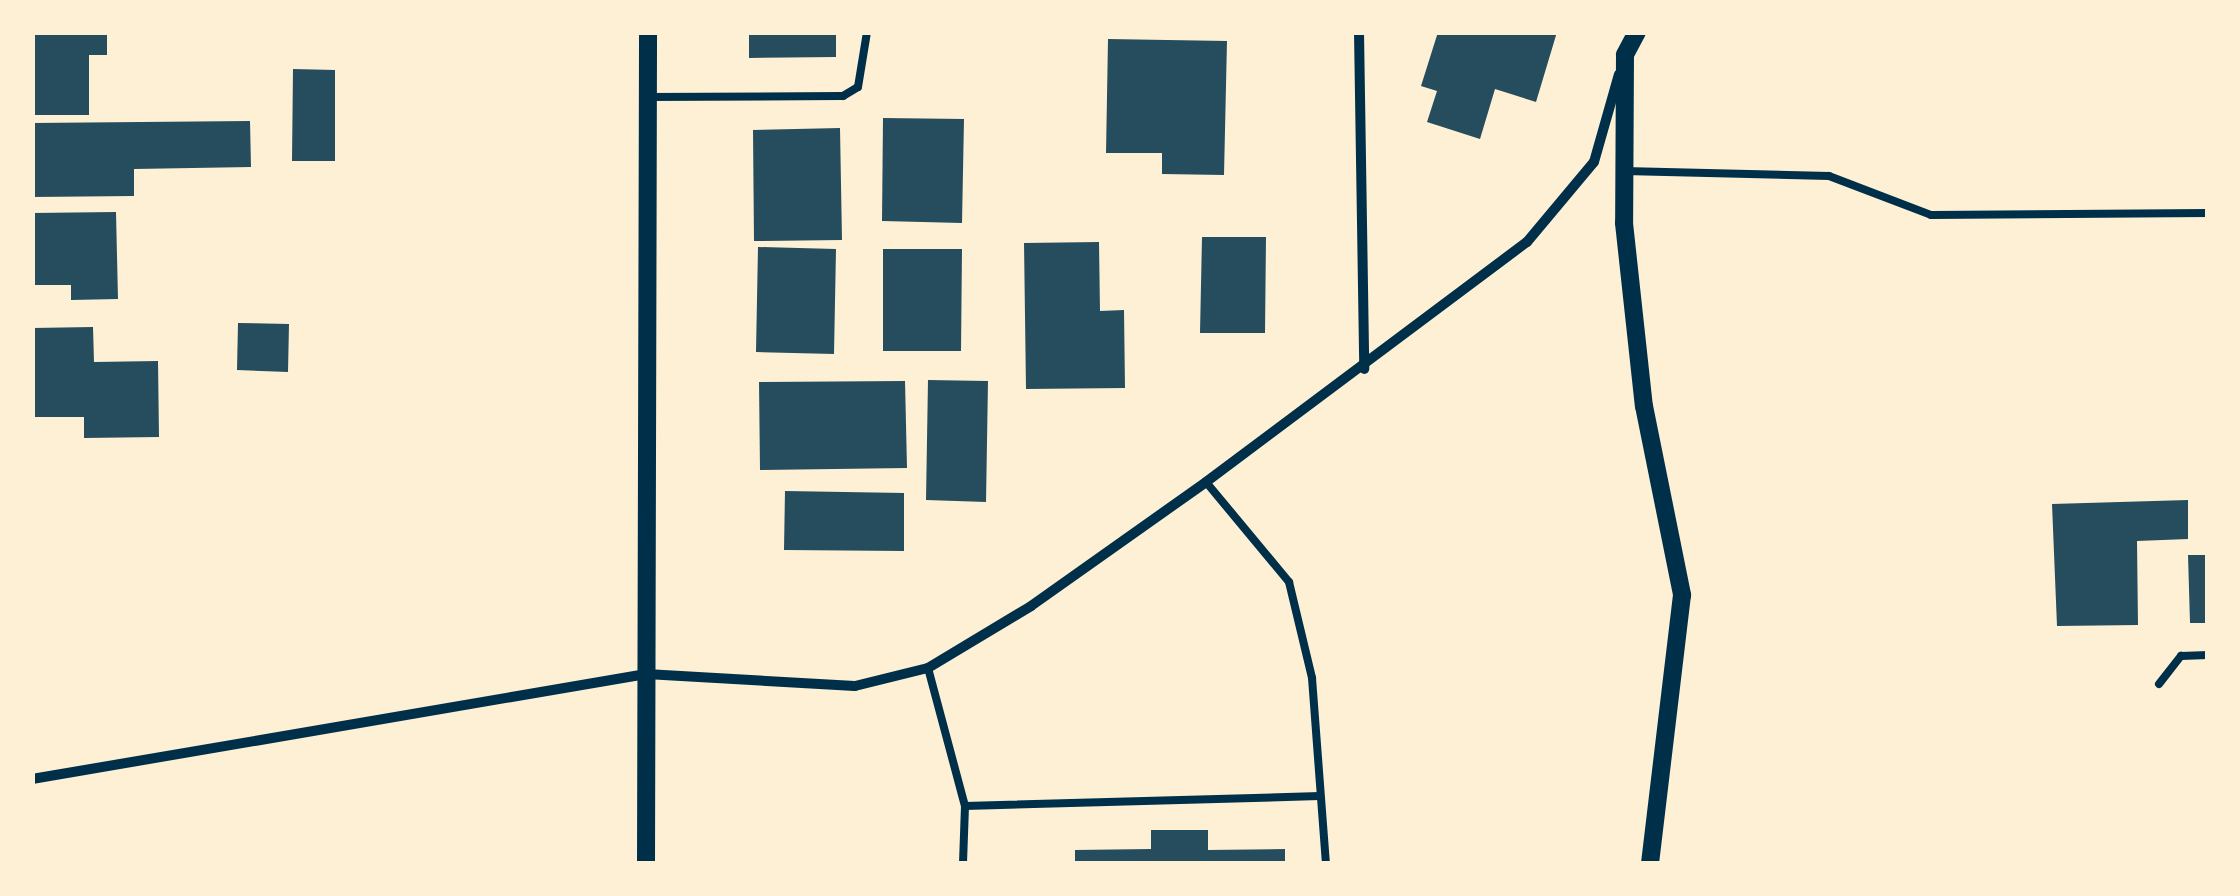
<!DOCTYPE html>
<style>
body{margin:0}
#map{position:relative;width:2240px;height:896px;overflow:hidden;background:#fdf0d5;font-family:Mulish,sans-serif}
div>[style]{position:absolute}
.building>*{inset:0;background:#264d5e}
.service>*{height:8px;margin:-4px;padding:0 4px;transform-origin:4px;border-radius:4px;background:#003049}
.minor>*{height:10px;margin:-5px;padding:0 5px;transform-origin:5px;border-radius:5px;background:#003049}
.tertiary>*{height:18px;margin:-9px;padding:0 9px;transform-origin:9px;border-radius:9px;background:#003049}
span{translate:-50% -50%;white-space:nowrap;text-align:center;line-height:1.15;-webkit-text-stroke:9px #fdf0d5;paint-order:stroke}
.frame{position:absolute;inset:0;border:35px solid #fdf0d5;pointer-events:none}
</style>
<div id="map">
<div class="building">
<i style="clip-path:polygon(32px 32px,107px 32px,107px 55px,89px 55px,89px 115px,32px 115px)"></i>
<i style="clip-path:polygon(749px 32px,836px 32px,836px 57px,749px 58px)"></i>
<i style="clip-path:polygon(1438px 32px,1557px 32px,1536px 102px,1495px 89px,1480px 139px,1427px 122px,1437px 91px,1421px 86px)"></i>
<i style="clip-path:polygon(1108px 39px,1227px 41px,1224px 175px,1162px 174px,1162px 153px,1106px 153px)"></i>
<i style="clip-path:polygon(293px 69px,335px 70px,335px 161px,292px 161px)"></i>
<i style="clip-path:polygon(883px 118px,964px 119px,962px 223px,882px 221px)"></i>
<i style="clip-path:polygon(250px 121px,251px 167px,134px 169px,134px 196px,32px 197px,32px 123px)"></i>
<i style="clip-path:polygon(840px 128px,842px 240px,754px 241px,753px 130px)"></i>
<i style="clip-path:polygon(116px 212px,118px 299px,71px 300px,71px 285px,32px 285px,32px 213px)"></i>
<i style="clip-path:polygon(1202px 237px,1266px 237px,1265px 333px,1200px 333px)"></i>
<i style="clip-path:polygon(1099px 242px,1100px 311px,1124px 310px,1125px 388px,1026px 389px,1024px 243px)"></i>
<i style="clip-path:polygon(758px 247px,836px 249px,834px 354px,756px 352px)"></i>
<i style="clip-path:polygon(883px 249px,962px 249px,961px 351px,883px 351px)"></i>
<i style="clip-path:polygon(238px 323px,289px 324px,288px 372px,237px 370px)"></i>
<i style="clip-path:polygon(93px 327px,94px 362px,158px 361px,159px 437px,84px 438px,84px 417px,32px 417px,32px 328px)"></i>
<i style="clip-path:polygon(928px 380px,988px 381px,986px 502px,926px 500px)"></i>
<i style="clip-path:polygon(905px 381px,907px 468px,760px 470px,759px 382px)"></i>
<i style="clip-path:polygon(785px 491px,904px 493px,904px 551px,784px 550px)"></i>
<i style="clip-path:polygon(2188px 500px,2188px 539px,2137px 541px,2138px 625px,2057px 626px,2052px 504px)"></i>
<i style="clip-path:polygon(2188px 555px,2208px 555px,2208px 623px,2190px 623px)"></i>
<i style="clip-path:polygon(1151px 830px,1208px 830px,1208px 850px,1285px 849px,1285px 864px,1075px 864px,1075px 850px,1151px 849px)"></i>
</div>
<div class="service">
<i style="left:648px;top:97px;width:195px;rotate:-0.3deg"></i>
<i style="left:843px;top:96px;width:17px;rotate:-31deg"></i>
<i style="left:858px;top:87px;width:56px;rotate:-80.7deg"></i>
<i style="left:1624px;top:171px;width:205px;rotate:1.4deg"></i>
<i style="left:1829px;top:176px;width:109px;rotate:20.9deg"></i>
<i style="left:1931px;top:215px;width:277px;rotate:-0.4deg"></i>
<i style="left:1206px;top:482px;width:130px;rotate:50.3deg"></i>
<i style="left:1289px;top:582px;width:99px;rotate:76.5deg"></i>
<i style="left:1312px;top:678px;width:187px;rotate:85.7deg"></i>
<i style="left:928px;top:668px;width:143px;rotate:75deg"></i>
<i style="left:965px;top:806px;width:58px;rotate:92deg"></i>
<i style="left:2159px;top:684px;width:36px;rotate:-52deg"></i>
<i style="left:2181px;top:656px;width:27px;rotate:-2deg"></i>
<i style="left:965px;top:806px;width:355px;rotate:-1.6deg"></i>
</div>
<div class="minor">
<i style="left:1359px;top:32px;width:337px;rotate:89.1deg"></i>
<i style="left:32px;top:779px;width:623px;rotate:-9.7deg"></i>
<i style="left:646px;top:674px;width:209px;rotate:3.3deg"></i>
<i style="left:855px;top:686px;width:75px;rotate:-13.9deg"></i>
<i style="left:928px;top:668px;width:120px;rotate:-31deg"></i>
<i style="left:1031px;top:606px;width:214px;rotate:-35.3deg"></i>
<i style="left:1206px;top:482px;width:401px;rotate:-36.8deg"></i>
<i style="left:1527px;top:242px;width:104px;rotate:-50.1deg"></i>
<i style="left:1594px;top:162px;width:91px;rotate:-74.1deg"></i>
</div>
<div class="tertiary">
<i style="left:1637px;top:32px;width:26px;rotate:118deg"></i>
<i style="left:1625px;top:55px;width:168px;rotate:90.3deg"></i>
<i style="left:1624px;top:223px;width:184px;rotate:83.8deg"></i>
<i style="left:1644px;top:406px;width:193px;rotate:78.6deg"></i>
<i style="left:1682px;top:595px;width:271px;rotate:96.8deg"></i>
<i style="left:646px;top:864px;width:832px;rotate:-89.86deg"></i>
</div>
<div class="frame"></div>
</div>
